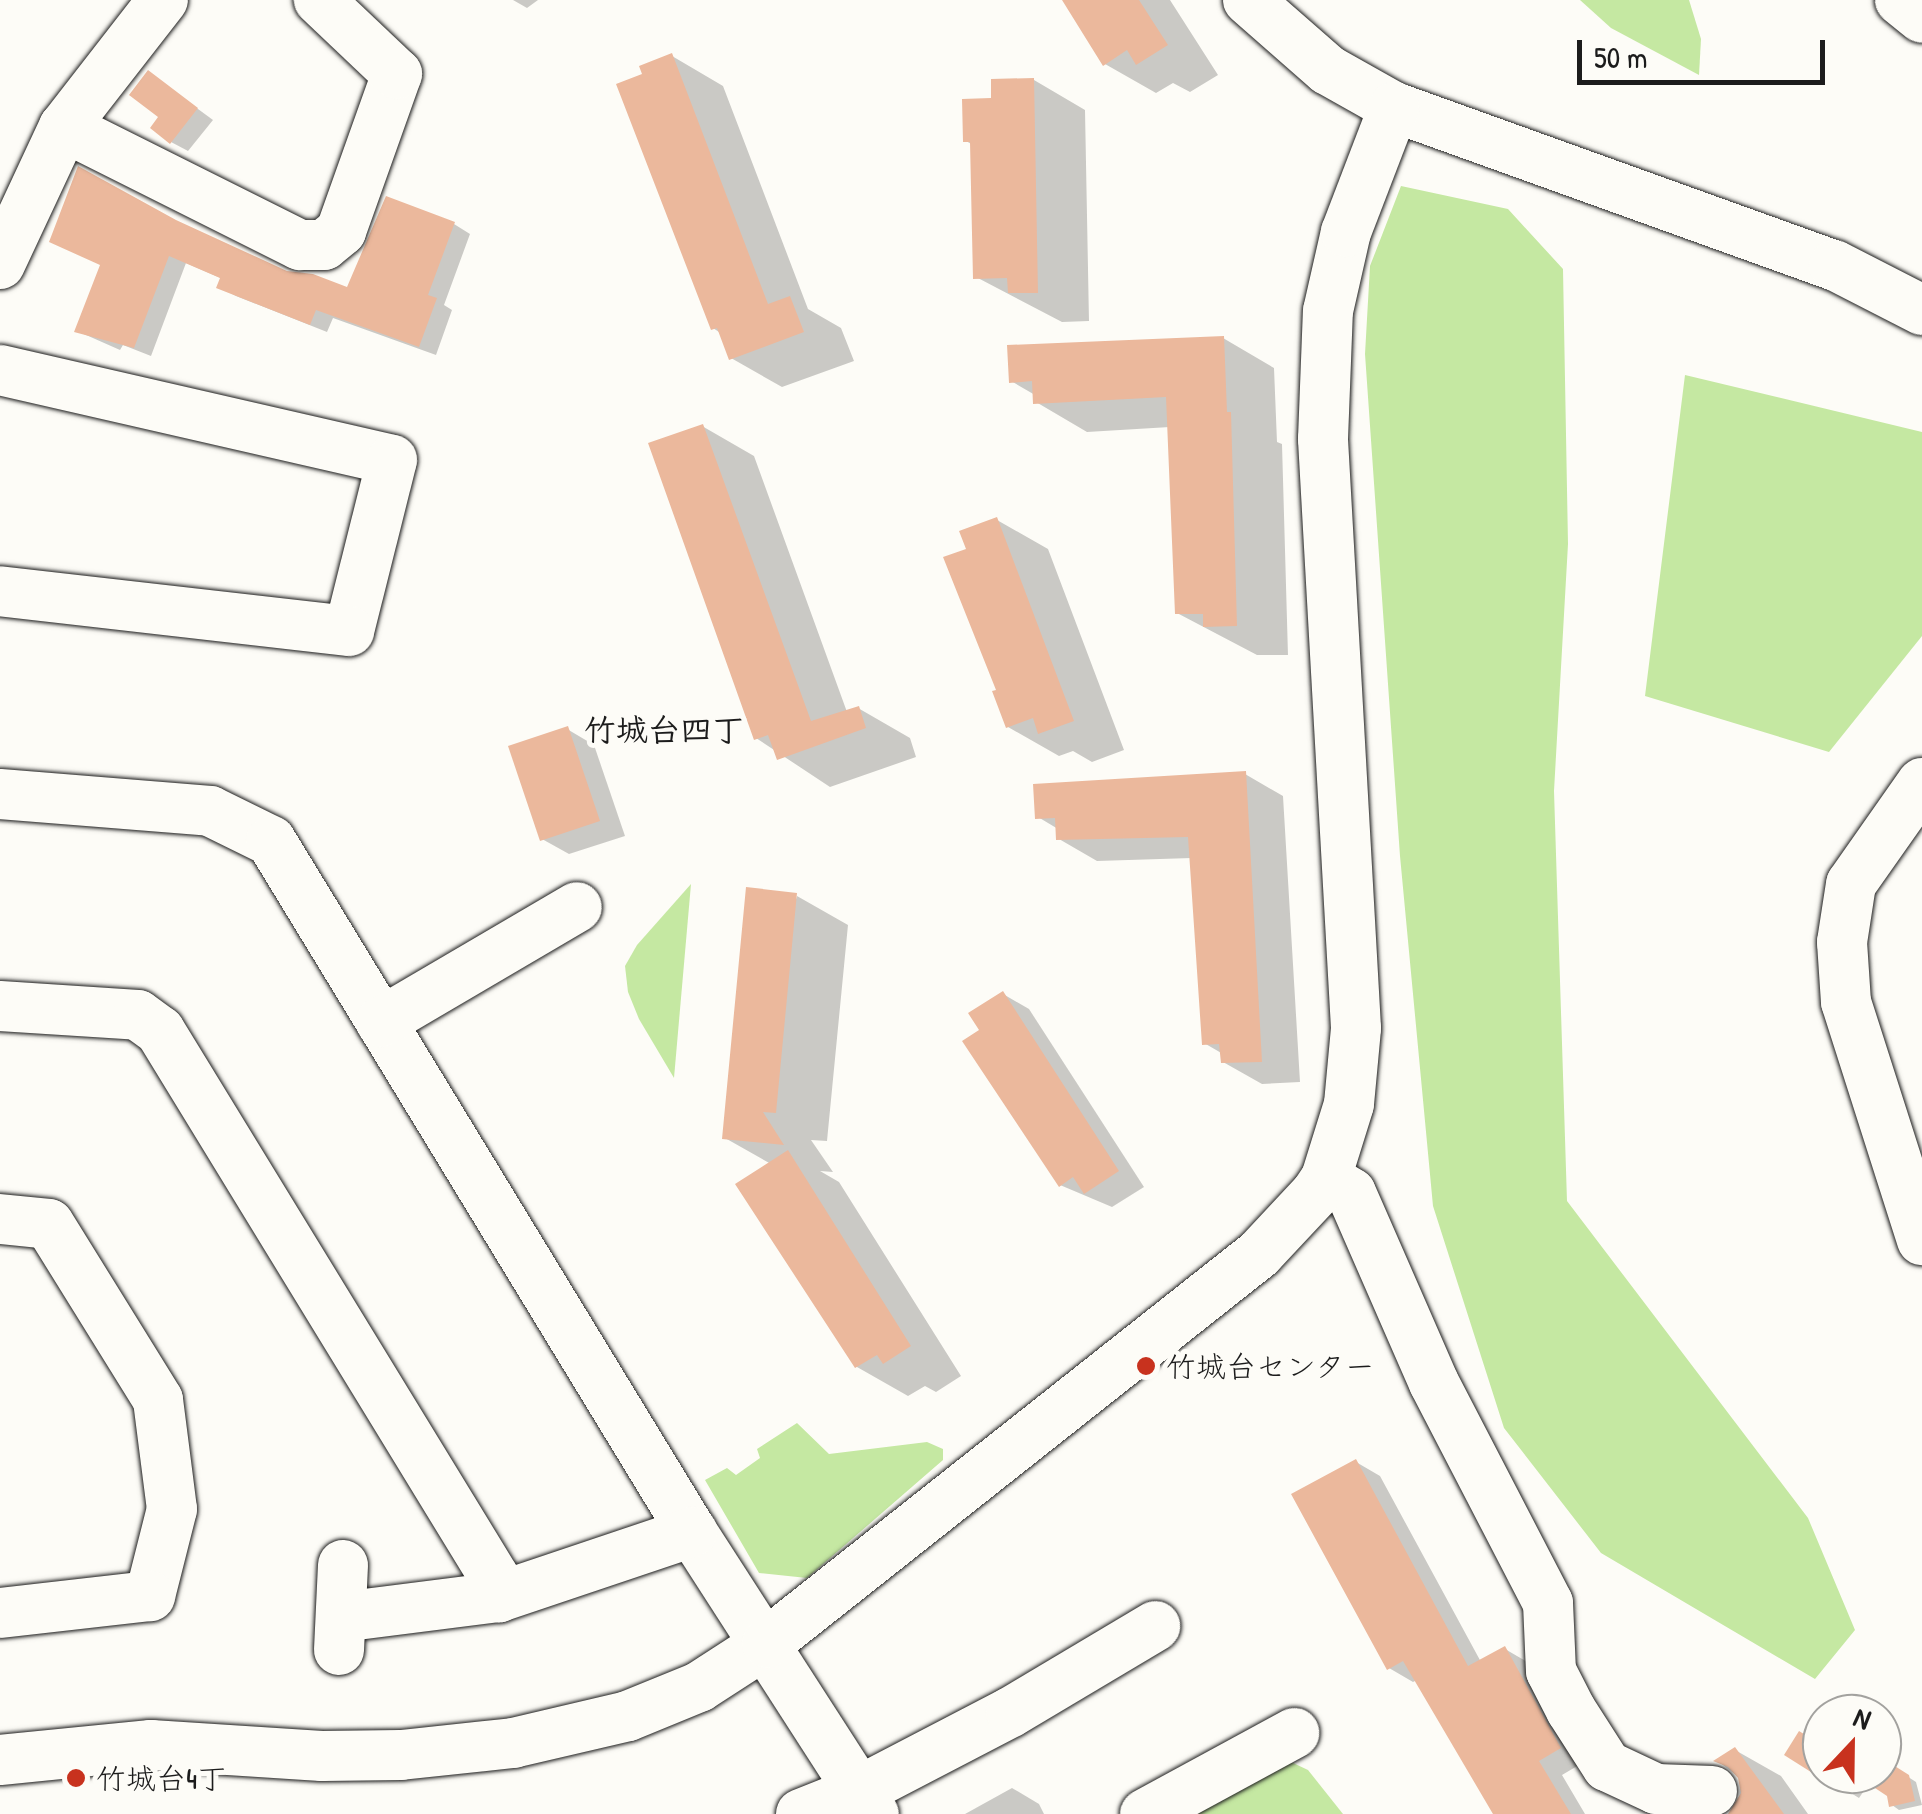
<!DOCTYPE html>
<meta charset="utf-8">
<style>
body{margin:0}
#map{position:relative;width:1922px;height:1814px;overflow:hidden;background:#fdfcf7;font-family:"Patrick Hand","Klee One",sans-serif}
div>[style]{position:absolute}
.green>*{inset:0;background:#c5e8a2}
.shadow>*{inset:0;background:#0003}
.building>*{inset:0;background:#ebb89c}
.roads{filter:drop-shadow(0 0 2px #1c1c1c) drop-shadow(0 0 2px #1c1c1c)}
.minor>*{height:50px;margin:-25px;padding:0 25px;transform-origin:25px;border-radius:25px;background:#fdfcf7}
.dots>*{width:28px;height:28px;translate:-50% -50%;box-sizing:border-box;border:5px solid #fdfcf7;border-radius:50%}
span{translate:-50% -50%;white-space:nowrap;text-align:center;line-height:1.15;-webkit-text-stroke:10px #fdfcf7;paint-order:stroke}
.poi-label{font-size:30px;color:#1c1c1c}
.left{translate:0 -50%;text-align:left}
.neighbourhood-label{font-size:32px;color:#1c1c1c;font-weight:700}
.north{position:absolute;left:1802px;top:1694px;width:100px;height:100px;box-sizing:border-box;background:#fdfcf7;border:2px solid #a3a29f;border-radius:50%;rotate:22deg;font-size:28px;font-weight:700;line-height:40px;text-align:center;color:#1c1c1c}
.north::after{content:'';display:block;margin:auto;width:35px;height:45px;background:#c8321e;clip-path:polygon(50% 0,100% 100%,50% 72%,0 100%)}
.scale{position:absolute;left:1577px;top:40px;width:248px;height:45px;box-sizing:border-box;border:5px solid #1c1c1c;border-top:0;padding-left:12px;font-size:30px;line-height:35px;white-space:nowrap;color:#1c1c1c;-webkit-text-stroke:8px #fdfcf7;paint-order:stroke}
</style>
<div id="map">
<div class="green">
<i style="clip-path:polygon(1580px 0,1689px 0,1701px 39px,1699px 75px,1611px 28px)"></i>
<i style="clip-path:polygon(1401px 186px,1508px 209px,1563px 269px,1568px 544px,1554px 791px,1567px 1201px,1808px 1518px,1855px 1630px,1815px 1679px,1601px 1553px,1504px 1428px,1433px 1206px,1400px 856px,1365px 354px,1370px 266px)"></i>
<i style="clip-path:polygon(1685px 375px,1922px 432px,1922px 636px,1829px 752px,1645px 696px)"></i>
<i style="clip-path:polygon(691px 884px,674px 1078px,639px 1019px,628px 992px,625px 966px,637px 945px)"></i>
<i style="clip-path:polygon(797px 1423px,829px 1454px,927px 1442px,943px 1449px,943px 1460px,807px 1578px,759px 1573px,705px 1480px,727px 1468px,736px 1475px,760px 1458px,757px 1449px)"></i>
<i style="clip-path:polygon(1291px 1762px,1308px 1770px,1343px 1814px,1189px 1814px)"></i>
</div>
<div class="shadow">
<i style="clip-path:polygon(513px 0,538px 0,527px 8px)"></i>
<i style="clip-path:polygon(1063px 0,1170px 0,1218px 75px,1190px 92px,1173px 83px,1156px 93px,1105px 64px)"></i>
<i style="clip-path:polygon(672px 56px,723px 86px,808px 309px,841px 328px,854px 361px,782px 387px,731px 358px,722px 334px,713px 328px,645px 76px)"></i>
<i style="clip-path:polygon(149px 73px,213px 120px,188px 151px,171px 142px)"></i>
<i style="clip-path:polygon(1034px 80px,1085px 110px,1089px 321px,1062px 322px,976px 277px,973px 145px,966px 141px,994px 101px)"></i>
<i style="clip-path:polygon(175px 223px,286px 273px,349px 290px,454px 224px,470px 234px,444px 305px,452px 310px,436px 355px,333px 318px,327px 332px,236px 296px,219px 287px,223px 279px,186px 263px,151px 356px,123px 345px,120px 350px,77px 331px)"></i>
<i style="clip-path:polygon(1223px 338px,1274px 368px,1277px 442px,1282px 444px,1288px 655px,1257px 655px,1177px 613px,1170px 427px,1087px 432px,1036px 402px,1035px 395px,1011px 381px)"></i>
<i style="clip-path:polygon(702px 426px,754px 456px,847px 712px,858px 708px,910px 738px,916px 757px,830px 787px,756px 738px)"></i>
<i style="clip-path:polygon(997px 520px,1048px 549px,1124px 750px,1092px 762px,1073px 751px,1059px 756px,1008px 727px,970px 550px)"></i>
<i style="clip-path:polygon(567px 729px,594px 745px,625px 836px,569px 854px,542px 839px)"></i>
<i style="clip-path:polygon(1245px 774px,1283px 796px,1300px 1082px,1262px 1084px,1223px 1062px,1223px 1054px,1204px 1043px,1192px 858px,1097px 861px,1059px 839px,1058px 829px,1038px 817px)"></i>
<i style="clip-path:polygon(797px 896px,848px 925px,827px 1141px,811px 1140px,833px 1172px,820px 1171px,839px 1182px,961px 1376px,936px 1392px,925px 1386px,908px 1396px,857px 1367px,771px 1164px,725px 1138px)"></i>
<i style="clip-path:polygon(1003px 994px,1029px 1009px,1144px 1187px,1112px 1207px,1060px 1185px,982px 1031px)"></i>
<i style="clip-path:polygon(1356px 1462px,1380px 1476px,1481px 1662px,1505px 1649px,1529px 1663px,1584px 1762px,1562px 1775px,1585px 1814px,1497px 1814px,1417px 1680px,1413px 1682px,1389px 1668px)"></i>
<i style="clip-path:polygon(1822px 1747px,1822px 1774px,1882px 1774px,1882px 1760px,1916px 1782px,1922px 1805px,1899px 1810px,1892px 1805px,1889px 1795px,1870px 1782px,1859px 1798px,1787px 1754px)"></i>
<i style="clip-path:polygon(1735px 1750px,1781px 1776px,1808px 1814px,1728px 1814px,1739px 1807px,1740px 1778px,1719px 1762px)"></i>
<i style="clip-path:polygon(1012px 1788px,1039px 1804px,1044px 1814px,965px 1814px)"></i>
</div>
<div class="building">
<i style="clip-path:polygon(1062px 0,1139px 0,1168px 45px,1136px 65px,1127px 50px,1103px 66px)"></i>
<i style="clip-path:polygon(672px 53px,768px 304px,790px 296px,804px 332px,729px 360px,717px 328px,711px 330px,616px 84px,642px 74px,639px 66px)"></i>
<i style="clip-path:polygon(148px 70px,198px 108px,170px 144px,150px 128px,158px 117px,129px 95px)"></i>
<i style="clip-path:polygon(1034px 78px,1038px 293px,1008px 293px,1007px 278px,973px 279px,970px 142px,963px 142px,962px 99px,991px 98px,991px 79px)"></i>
<i style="clip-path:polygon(78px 166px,176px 220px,287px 271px,313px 274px,347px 287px,386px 196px,455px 222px,428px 295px,437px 298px,419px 347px,316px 310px,310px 325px,216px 288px,220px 278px,169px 256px,134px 348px,74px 332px,100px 265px,49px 242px)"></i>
<i style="clip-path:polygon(1224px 336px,1227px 412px,1231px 412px,1237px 626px,1203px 627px,1203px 614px,1175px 614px,1166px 397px,1033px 404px,1032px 381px,1009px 383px,1007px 345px)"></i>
<i style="clip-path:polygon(703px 424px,811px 721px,859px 706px,866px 728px,777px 760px,768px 735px,754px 740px,648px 443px)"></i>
<i style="clip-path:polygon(997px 517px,1074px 721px,1038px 734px,1033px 718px,1006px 728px,992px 691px,996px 690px,943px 557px,966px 549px,959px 531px)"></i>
<i style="clip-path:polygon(568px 726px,600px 821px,540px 841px,508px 746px)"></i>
<i style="clip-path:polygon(1246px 771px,1262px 1062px,1221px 1063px,1219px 1044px,1202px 1045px,1188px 837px,1056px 840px,1055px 818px,1035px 819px,1033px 784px)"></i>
<i style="clip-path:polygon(746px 887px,797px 893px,776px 1113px,763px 1112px,784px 1145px,722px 1139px)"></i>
<i style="clip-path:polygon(1003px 991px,1119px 1171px,1084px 1194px,1073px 1177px,1059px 1187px,962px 1041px,979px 1030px,968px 1013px)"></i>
<i style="clip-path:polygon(788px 1150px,911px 1346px,883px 1364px,877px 1355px,855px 1368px,735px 1184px)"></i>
<i style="clip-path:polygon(1356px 1459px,1468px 1666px,1505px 1646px,1561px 1748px,1539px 1761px,1571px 1814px,1493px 1814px,1403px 1661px,1387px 1670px,1291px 1494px)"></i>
<i style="clip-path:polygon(1799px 1731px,1822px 1745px,1822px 1779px,1784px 1755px)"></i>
<i style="clip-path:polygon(1735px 1747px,1784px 1814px,1728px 1814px,1741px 1793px,1738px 1778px,1728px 1767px,1713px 1761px)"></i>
<i style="clip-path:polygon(1882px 1758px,1909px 1775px,1915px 1801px,1889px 1807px,1887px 1796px,1854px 1774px,1882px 1774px)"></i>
</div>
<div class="roads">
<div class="minor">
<i style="left:1248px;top:0;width:106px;rotate:41.2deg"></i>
<i style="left:1328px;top:70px;width:76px;rotate:29.3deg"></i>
<i style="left:1394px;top:107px;width:468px;rotate:19.8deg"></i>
<i style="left:1834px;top:265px;width:99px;rotate:27.1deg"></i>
<i style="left:1900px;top:0;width:28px;rotate:39deg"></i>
<i style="left:64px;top:127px;width:264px;rotate:26.6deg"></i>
<i style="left:300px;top:245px;width:24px"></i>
<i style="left:324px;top:245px;width:22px;rotate:-39deg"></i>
<i style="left:341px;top:231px;width:167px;rotate:-70.4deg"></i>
<i style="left:397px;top:74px;width:108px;rotate:-136.5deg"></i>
<i style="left:0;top:264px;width:151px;rotate:-65deg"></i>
<i style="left:64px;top:127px;width:161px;rotate:-52.1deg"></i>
<i style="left:0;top:370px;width:402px;rotate:12.9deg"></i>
<i style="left:392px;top:460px;width:176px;rotate:104.1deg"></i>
<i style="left:349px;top:631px;width:351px;rotate:-173.5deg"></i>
<i style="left:1922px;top:783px;width:123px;rotate:125.1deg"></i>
<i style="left:1851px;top:884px;width:59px;rotate:98.8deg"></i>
<i style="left:1842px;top:942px;width:60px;rotate:86.2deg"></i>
<i style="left:1846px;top:1002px;width:250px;rotate:72.3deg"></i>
<i style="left:0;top:794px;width:211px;rotate:4.6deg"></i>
<i style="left:210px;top:811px;width:68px;rotate:26.2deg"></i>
<i style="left:271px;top:841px;width:809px;rotate:58.65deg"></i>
<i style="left:692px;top:1532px;width:336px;rotate:57.2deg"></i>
<i style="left:0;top:1006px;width:138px;rotate:3.7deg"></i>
<i style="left:138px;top:1015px;width:27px;rotate:36deg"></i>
<i style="left:160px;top:1031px;width:640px;rotate:58.54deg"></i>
<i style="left:494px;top:1577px;width:21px;rotate:76deg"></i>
<i style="left:499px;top:1597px;width:204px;rotate:-18.6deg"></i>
<i style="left:381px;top:1022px;width:227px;rotate:-30.4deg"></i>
<i style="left:1326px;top:1178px;width:29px;rotate:31deg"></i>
<i style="left:1351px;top:1193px;width:207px;rotate:66.4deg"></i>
<i style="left:1434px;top:1383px;width:248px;rotate:62.6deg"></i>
<i style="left:1548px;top:1603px;width:68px;rotate:87.5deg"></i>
<i style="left:1551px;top:1671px;width:44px;rotate:62.9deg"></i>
<i style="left:1571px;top:1710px;width:67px;rotate:57.3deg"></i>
<i style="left:1607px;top:1766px;width:54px;rotate:25.1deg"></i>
<i style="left:1656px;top:1789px;width:56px;rotate:2deg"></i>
<i style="left:0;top:1219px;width:49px;rotate:5.8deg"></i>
<i style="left:49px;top:1224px;width:207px;rotate:58.2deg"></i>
<i style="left:158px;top:1400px;width:110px;rotate:82.7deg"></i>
<i style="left:172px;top:1509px;width:90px;rotate:104.2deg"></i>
<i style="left:150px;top:1596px;width:151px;rotate:173.5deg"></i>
<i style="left:341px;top:1617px;width:159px;rotate:-7.2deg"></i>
<i style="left:339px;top:1650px;width:85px;rotate:-87.3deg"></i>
<i style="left:0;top:1760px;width:152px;rotate:-5.7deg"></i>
<i style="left:151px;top:1745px;width:171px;rotate:3.7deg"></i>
<i style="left:322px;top:1756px;width:79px;rotate:-0.7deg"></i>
<i style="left:401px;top:1755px;width:113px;rotate:-6.1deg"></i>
<i style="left:513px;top:1743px;width:118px;rotate:-13.2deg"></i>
<i style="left:628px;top:1716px;width:77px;rotate:-22.2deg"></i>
<i style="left:699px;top:1687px;width:81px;rotate:-32.9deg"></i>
<i style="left:767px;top:1643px;width:627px;rotate:-38.33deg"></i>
<i style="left:1259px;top:1254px;width:83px;rotate:-46.9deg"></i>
<i style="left:1316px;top:1193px;width:18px;rotate:-56deg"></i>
<i style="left:1326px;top:1178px;width:77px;rotate:-72.7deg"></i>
<i style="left:1349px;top:1104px;width:76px;rotate:-84.7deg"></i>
<i style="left:1356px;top:1028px;width:590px;rotate:-93.21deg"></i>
<i style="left:1323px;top:439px;width:128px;rotate:-87.8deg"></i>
<i style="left:1328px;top:311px;width:81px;rotate:-77.2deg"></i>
<i style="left:1346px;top:232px;width:134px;rotate:-69deg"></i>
<i style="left:801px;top:1814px;width:65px;rotate:-21.8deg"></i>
<i style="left:861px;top:1790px;width:169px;rotate:-27.5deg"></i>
<i style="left:1011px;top:1712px;width:168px;rotate:-30.8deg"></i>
<i style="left:1145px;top:1814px;width:170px;rotate:-28.5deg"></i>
</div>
</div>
<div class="dots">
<i style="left:1146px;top:1366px;background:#c8321e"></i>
<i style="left:76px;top:1778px;background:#c8321e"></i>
</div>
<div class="poi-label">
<span class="left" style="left:1166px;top:1366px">竹城台センター</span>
<span class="left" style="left:96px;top:1778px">竹城台4丁</span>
</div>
<div class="neighbourhood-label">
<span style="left:664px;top:730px">竹城台四丁</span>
</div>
<div class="north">N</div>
<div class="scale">50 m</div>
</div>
